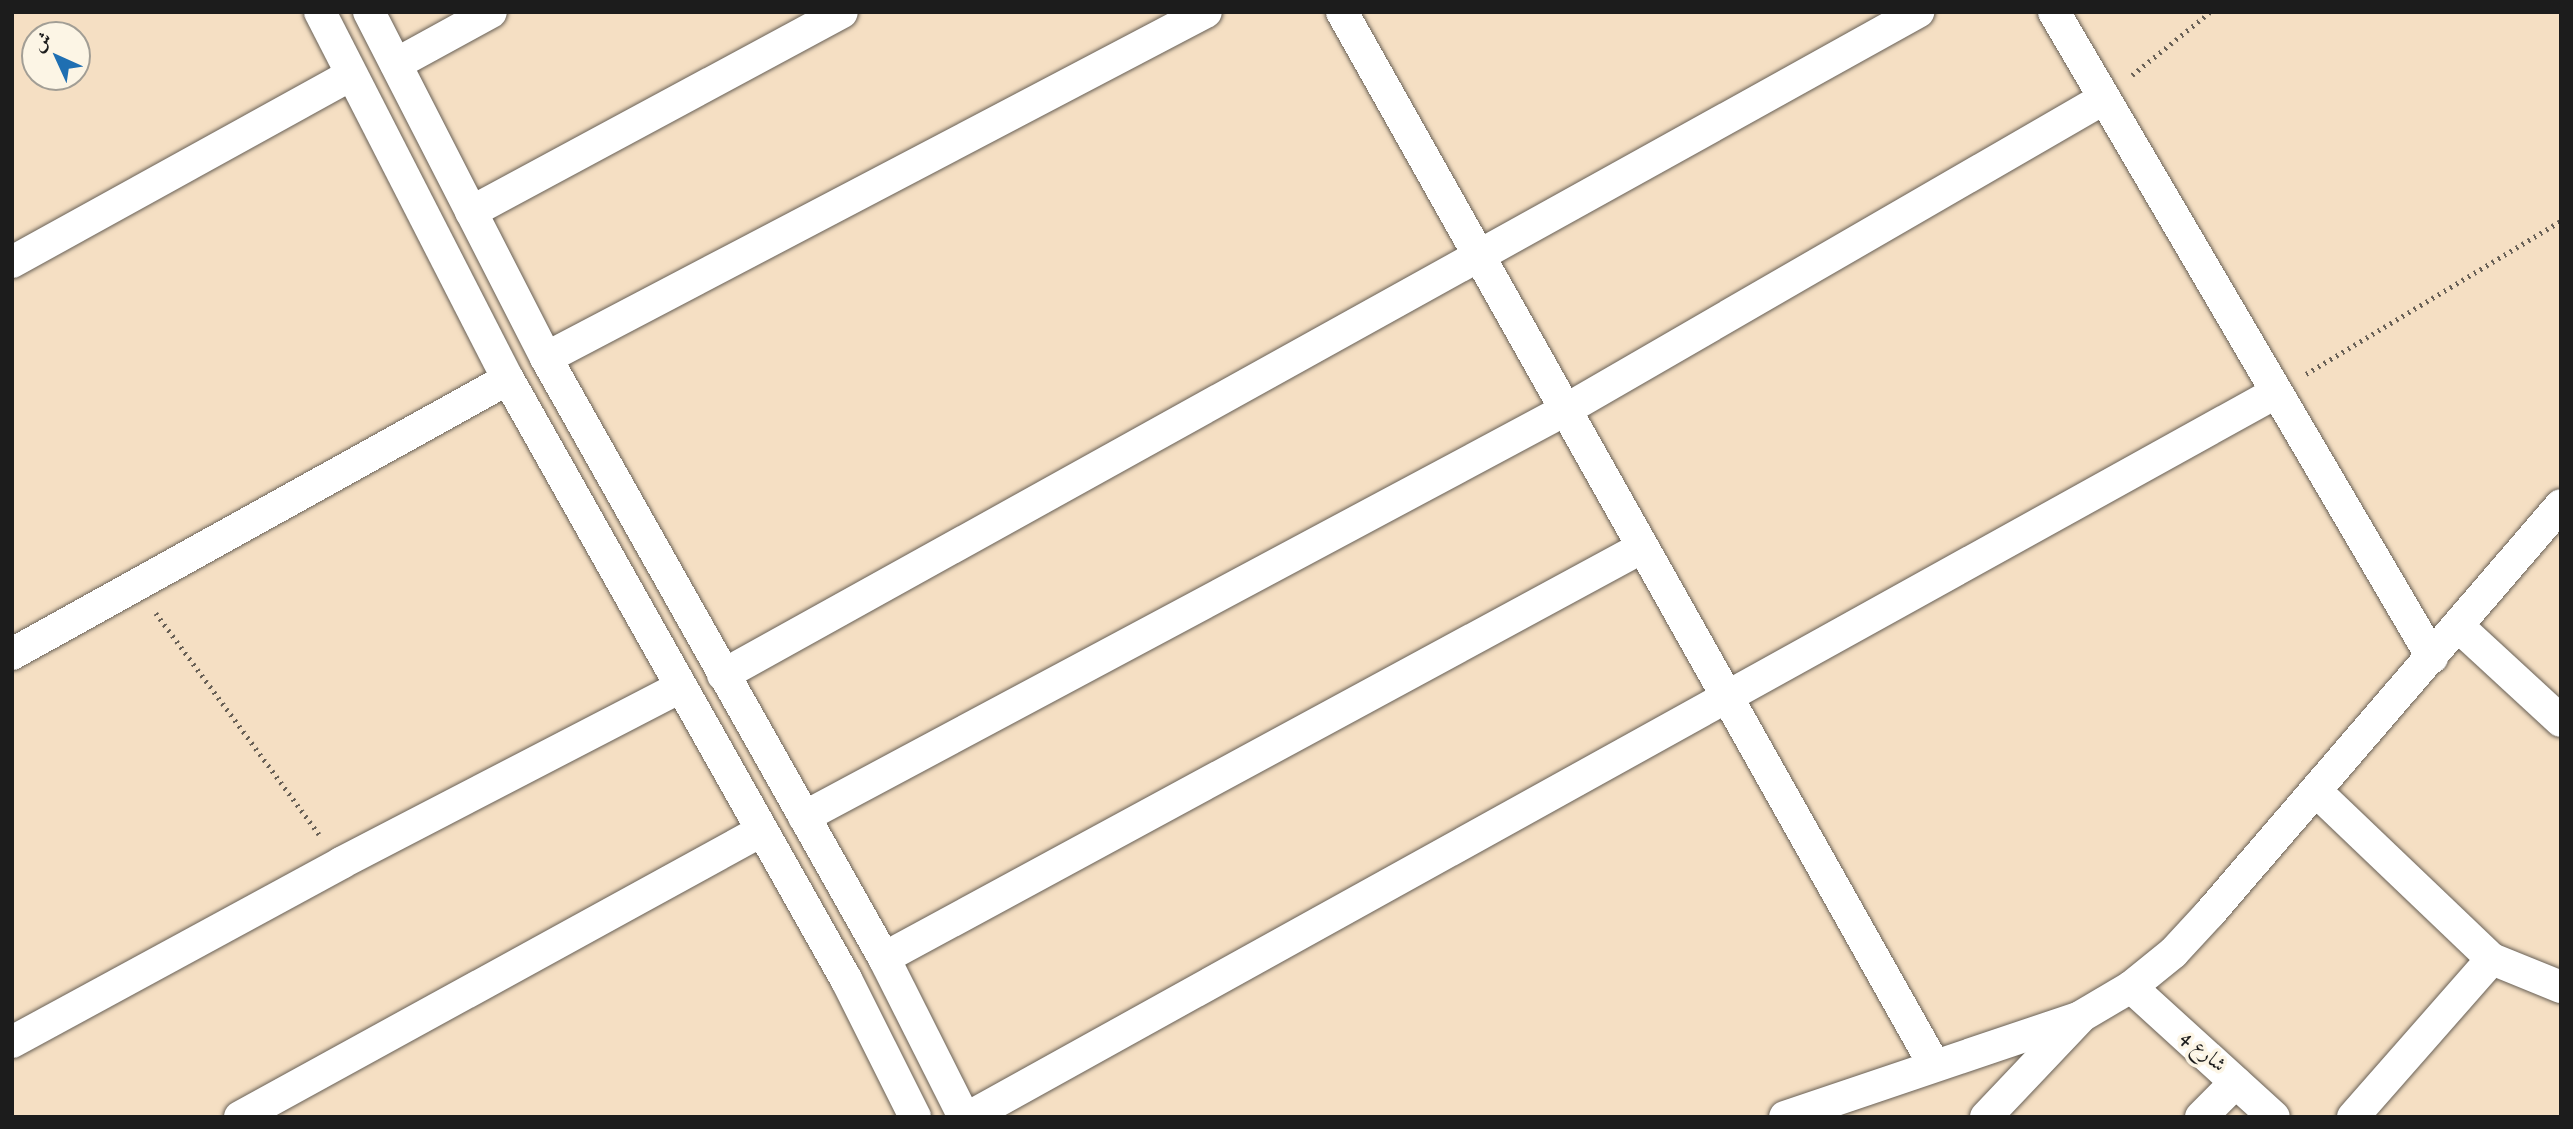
<!DOCTYPE html>
<meta charset="utf-8">
<style>
body{margin:0}
#map{position:relative;width:2573px;height:1129px;overflow:hidden;background:#f5dfc3;font-family:"IM FELL English",Amiri,serif}
div>[style]{position:absolute}
.path>*{height:4.5px;margin-top:-2.25px;transform-origin:0;background:repeating-linear-gradient(90deg,#686056 0 2px,transparent 0 7px)}
.roads{filter:drop-shadow(0 0 2px #686056) drop-shadow(0 0 2px #686056)}
.street>*{height:32px;margin:-16px;padding:0 16px;transform-origin:16px;border-radius:16px;background:#fff}
span{translate:-50% -50%;white-space:nowrap;text-align:center;line-height:1.15;-webkit-text-stroke:7px #fcf5e5;paint-order:stroke}
.street-label{font-size:21px;color:#1c1c1c}
.frame{position:absolute;inset:0;border:14px solid #1c1c1c;pointer-events:none}
.north{position:absolute;left:21px;top:21px;width:70px;height:70px;box-sizing:border-box;background:#fcf5e5;border:2px solid #a29e95;border-radius:50%;rotate:315deg;font-size:19px;font-weight:700;line-height:28px;text-align:center;color:#1c1c1c}
.north::after{content:'';display:block;margin:auto;width:24px;height:32px;background:#1f6fb2;clip-path:polygon(50% 0,100% 100%,50% 72%,0 100%)}
</style>
<div id="map">
<div class="path">
<i style="left:2132px;top:75px;width:100px;rotate:-38.9deg"></i>
<i style="left:2306px;top:374px;width:297px;rotate:-31deg"></i>
<i style="left:156px;top:613px;width:275px;rotate:53.6deg"></i>
</div>
<div class="roads">
<div class="street">
<i style="left:320px;top:12px;width:412px;rotate:62.9deg"></i>
<i style="left:508px;top:379px;width:689px;rotate:60.61deg"></i>
<i style="left:846px;top:979px;width:154px;rotate:63.4deg"></i>
<i style="left:369px;top:12px;width:389px;rotate:62.9deg"></i>
<i style="left:546px;top:358px;width:689px;rotate:60.61deg"></i>
<i style="left:884px;top:958px;width:178px;rotate:63.3deg"></i>
<i style="left:1342px;top:12px;width:1206px;rotate:60.65deg"></i>
<i style="left:2054px;top:12px;width:748px;rotate:59.63deg"></i>
<i style="left:396px;top:64px;width:108px;rotate:-28.7deg"></i>
<i style="left:471px;top:212px;width:421px;rotate:-28.3deg"></i>
<i style="left:12px;top:262px;width:387px;rotate:-28.9deg"></i>
<i style="left:546px;top:358px;width:745px;rotate:-27.67deg"></i>
<i style="left:2458px;top:626px;width:140px;rotate:42.7deg"></i>
<i style="left:12px;top:654px;width:567px;rotate:-29.01deg"></i>
<i style="left:723px;top:675px;width:1367px;rotate:-29.02deg"></i>
<i style="left:2317px;top:792px;width:242px;rotate:43.7deg"></i>
<i style="left:2492px;top:959px;width:74px;rotate:22.1deg"></i>
<i style="left:804px;top:817px;width:865px;rotate:-28.13deg"></i>
<i style="left:1567px;top:409px;width:619px;rotate:-30.04deg"></i>
<i style="left:884px;top:958px;width:861px;rotate:-28.44deg"></i>
<i style="left:2131px;top:987px;width:193px;rotate:42.3deg"></i>
<i style="left:12px;top:1042px;width:375px;rotate:-28.5deg"></i>
<i style="left:341px;top:863px;width:380px;rotate:-27.4deg"></i>
<i style="left:240px;top:1117px;width:594px;rotate:-28.76deg"></i>
<i style="left:969px;top:1117px;width:1493px;rotate:-29deg"></i>
<i style="left:1785px;top:1117px;width:311px;rotate:-18.7deg"></i>
<i style="left:2080px;top:1017px;width:59px;rotate:-30.5deg"></i>
<i style="left:2131px;top:987px;width:54px;rotate:-39deg"></i>
<i style="left:2173px;top:953px;width:54px;rotate:-47.2deg"></i>
<i style="left:2210px;top:913px;width:538px;rotate:-49.29deg"></i>
<i style="left:1986px;top:1117px;width:135px;rotate:-46.5deg"></i>
<i style="left:2201px;top:1117px;width:49px;rotate:-45deg"></i>
<i style="left:2353px;top:1117px;width:210px;rotate:-48.7deg"></i>
</div>
</div>
<div class="street-label">
<span style="left:2203px;top:1052px;rotate:42deg">شارع 4</span>
</div>
<div class="frame"></div>
<div class="north">ش</div>
</div>
